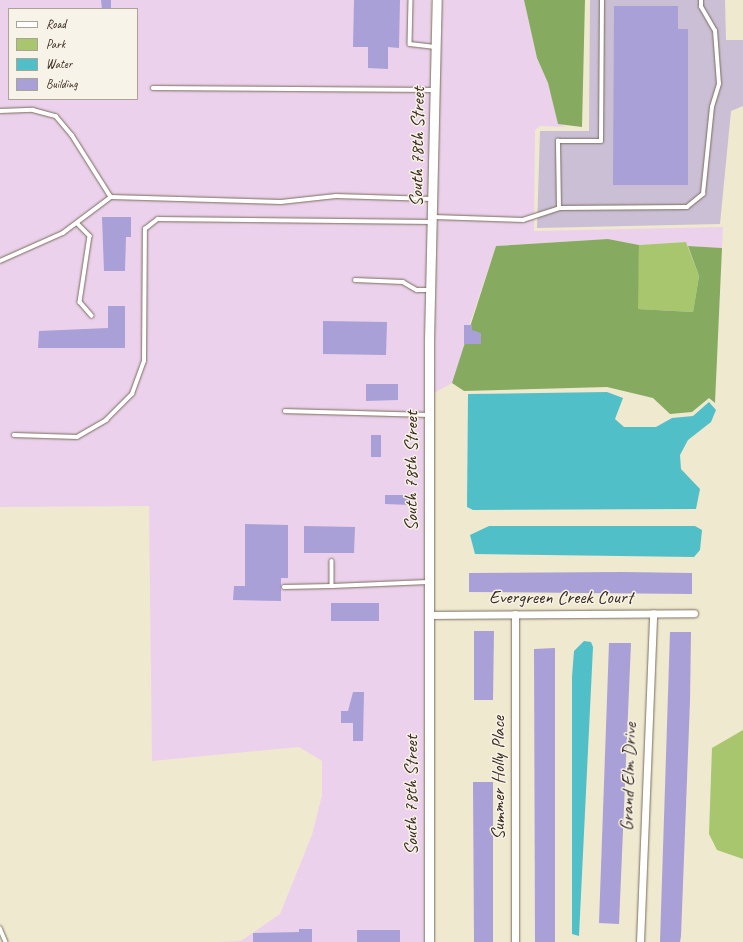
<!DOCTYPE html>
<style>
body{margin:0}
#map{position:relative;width:743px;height:942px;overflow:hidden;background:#efe9d0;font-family:Caveat,sans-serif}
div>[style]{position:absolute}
.built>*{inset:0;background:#ebd1eb}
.industrial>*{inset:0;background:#cbbfd5}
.green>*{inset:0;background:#a8c66d}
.forest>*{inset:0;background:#86ab60}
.water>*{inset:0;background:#51bfc7}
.building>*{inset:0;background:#a8a0d6}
.roads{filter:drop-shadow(0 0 1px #7a6d5c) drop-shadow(0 0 1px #7a6d5c)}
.service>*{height:3.5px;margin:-1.75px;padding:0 1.75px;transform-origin:1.75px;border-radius:1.75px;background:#fff}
.minor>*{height:7px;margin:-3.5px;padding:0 3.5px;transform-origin:3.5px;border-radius:3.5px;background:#fff}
.tertiary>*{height:9px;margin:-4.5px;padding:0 4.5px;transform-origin:4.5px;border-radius:4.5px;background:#fff}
span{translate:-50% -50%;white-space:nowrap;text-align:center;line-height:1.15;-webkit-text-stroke:3px #f7f3e8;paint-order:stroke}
.street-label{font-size:19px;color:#3b2a1e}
.legend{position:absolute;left:8px;top:8px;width:130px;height:92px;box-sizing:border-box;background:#f7f3e8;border:1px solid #aca397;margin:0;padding:5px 7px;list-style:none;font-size:12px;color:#3b2a1e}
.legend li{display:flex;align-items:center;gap:8px;height:20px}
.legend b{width:20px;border:1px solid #aca397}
</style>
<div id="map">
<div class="built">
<i style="clip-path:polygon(evenodd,0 0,431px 0,430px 199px,424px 339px,424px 942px,219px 942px,241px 941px,280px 914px,312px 835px,322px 795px,322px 761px,299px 747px,152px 761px,149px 506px,0 507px,0 0,9px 9px,137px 9px,137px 99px,9px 99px,9px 9px)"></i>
<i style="clip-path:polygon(441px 0,524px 0,537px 58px,548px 83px,558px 123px,566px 127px,540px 126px,535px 130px,534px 231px,723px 227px,722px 248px,688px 246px,686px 242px,639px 245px,608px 239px,496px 246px,468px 329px,458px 371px,452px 383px,434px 393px)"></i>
</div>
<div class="industrial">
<i style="clip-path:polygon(590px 0,725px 0,726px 40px,743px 40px,743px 106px,731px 111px,720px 224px,537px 228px,540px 131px,589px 131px)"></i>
</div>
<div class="green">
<i style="clip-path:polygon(686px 242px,699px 276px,693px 312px,637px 309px,639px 245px)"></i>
<i style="clip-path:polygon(743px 730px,743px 859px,717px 850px,709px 834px,712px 748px)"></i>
</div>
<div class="forest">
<i style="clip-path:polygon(524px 0,585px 0,582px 127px,558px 124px,548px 83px,537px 58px)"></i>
<i style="clip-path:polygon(608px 239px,639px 245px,638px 309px,693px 312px,699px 276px,688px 246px,722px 248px,715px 403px,709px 398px,692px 412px,670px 414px,653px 398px,607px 387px,464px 391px,452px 383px,496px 246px)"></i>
</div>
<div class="water">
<i style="clip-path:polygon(607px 392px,623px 398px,615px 419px,624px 427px,656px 427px,672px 418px,693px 416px,709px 402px,716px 410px,711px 422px,688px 440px,680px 455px,681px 469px,700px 489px,696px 509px,473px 510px,467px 507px,468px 394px)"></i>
<i style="clip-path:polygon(489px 526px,695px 526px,702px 530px,700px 550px,694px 557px,475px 554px,470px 535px)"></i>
<i style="clip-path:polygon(584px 641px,591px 642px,593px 647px,579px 936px,572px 934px,572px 677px,574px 651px)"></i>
</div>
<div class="building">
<i style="clip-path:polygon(101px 0,111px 0,111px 9px,102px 9px)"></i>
<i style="clip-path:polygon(354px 0,400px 0,399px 48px,388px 47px,388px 69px,368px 68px,368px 47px,353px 47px)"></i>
<i style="clip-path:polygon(614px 6px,678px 6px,678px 29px,688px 29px,688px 185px,613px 185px)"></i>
<i style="clip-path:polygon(102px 217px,131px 217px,131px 237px,126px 237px,125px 271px,104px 271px)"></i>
<i style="clip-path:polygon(108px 306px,125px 306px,125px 348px,38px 348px,39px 331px,108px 328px)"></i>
<i style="clip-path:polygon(323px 321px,387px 322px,386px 355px,323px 354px)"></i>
<i style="clip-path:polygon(464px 325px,472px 325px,472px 330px,481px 333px,481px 344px,464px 344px)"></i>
<i style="clip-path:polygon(366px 384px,398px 384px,398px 400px,366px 401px)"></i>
<i style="clip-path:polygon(371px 435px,381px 435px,381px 457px,371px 457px)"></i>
<i style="clip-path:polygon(385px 495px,411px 495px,411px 505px,385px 504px)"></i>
<i style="clip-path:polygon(245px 524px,288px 525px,288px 578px,281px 578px,281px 601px,233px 600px,234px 586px,245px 586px)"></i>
<i style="clip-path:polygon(304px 526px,355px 527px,354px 553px,304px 553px)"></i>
<i style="clip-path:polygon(623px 572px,692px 573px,692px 594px,469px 592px,469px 573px)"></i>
<i style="clip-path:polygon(331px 603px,379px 603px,379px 621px,331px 621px)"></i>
<i style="clip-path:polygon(474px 631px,494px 631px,493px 700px,474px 700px)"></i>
<i style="clip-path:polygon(670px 632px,691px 632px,690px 701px,681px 936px,680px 942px,660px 942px)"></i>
<i style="clip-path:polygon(609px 643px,631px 643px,619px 924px,599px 923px)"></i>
<i style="clip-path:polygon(555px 648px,555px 942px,535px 942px,534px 649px)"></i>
<i style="clip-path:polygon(353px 692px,364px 692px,363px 741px,353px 741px,353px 723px,341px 723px,341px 711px,348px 711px)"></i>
<i style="clip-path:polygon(473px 782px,493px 782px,493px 942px,474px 942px)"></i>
<i style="clip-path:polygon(299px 929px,312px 929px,312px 942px,253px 942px,253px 933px,299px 932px)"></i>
<i style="clip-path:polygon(357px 930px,400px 930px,400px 942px,357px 942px)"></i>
</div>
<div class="roads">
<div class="service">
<i style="left:411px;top:0;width:44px;rotate:91.3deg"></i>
<i style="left:410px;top:44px;width:25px;rotate:7deg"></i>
<i style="left:153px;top:88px;width:281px;rotate:0.4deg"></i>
<i style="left:0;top:111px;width:33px;rotate:-2deg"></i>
<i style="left:33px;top:110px;width:24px;rotate:15deg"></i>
<i style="left:56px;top:116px;width:25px;rotate:50deg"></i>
<i style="left:72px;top:135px;width:73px;rotate:57.8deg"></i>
<i style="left:559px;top:208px;width:67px;rotate:-90.9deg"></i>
<i style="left:558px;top:141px;width:43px"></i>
<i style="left:601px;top:141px;width:141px;rotate:-89.6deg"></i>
<i style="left:434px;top:217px;width:89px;rotate:1.9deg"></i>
<i style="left:523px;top:220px;width:38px;rotate:-18deg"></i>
<i style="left:559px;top:208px;width:128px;rotate:-0.4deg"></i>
<i style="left:687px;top:207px;width:21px;rotate:-39deg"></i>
<i style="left:703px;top:194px;width:87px;rotate:-84.1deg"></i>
<i style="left:712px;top:107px;width:24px;rotate:-73deg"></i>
<i style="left:719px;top:84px;width:53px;rotate:-94.3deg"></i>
<i style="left:715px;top:31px;width:28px;rotate:-120deg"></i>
<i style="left:701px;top:7px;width:7px;rotate:-90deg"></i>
<i style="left:78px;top:224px;width:17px;rotate:45deg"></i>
<i style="left:90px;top:236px;width:67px;rotate:98.6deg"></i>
<i style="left:80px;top:302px;width:18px;rotate:49deg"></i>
<i style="left:0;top:261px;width:69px;rotate:-24deg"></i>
<i style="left:63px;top:233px;width:60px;rotate:-36.9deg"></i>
<i style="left:111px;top:197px;width:170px;rotate:1.7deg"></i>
<i style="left:281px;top:202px;width:55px;rotate:-6.2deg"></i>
<i style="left:336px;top:196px;width:96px;rotate:1.8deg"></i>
<i style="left:355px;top:280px;width:48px;rotate:2.4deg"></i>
<i style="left:403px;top:282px;width:16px;rotate:30deg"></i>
<i style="left:417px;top:290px;width:13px"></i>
<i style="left:285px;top:411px;width:143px;rotate:1.6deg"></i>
<i style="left:14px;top:435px;width:63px;rotate:1.8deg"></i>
<i style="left:77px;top:437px;width:34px;rotate:-30deg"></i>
<i style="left:106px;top:420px;width:37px;rotate:-45deg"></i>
<i style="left:132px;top:394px;width:35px;rotate:-70deg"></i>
<i style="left:144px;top:361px;width:132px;rotate:-89.6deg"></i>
<i style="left:145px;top:229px;width:16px;rotate:-38deg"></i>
<i style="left:158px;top:219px;width:273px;rotate:0.6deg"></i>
<i style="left:332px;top:561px;width:25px;rotate:90deg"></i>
<i style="left:332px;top:586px;width:96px;rotate:-2.4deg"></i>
<i style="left:284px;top:587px;width:48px;rotate:-1.2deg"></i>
<i style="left:0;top:928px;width:15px;rotate:67deg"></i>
</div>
<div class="minor">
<i style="left:515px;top:614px;width:328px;rotate:90deg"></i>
<i style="left:429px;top:615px;width:265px;rotate:-0.4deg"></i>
<i style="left:640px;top:942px;width:329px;rotate:-87.7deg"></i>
</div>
<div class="tertiary">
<i style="left:429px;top:942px;width:602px;rotate:-90deg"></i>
<i style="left:429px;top:340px;width:340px;rotate:-88.7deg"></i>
</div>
</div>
<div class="street-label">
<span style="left:418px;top:147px;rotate:-89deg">South 78th Street</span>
<span style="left:412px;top:471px;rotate:-90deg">South 78th Street</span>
<span style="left:561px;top:598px">Evergreen Creek Court</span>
<span style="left:629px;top:777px;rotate:-88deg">Grand Elm Drive</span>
<span style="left:499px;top:778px;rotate:-90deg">Summer Holly Place</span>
<span style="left:412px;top:795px;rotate:-90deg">South 78th Street</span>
</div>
<ul class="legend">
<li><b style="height:5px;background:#fff"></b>Road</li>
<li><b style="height:11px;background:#a8c66d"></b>Park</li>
<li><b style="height:11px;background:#51bfc7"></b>Water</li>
<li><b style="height:11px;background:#a8a0d6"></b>Building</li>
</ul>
</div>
